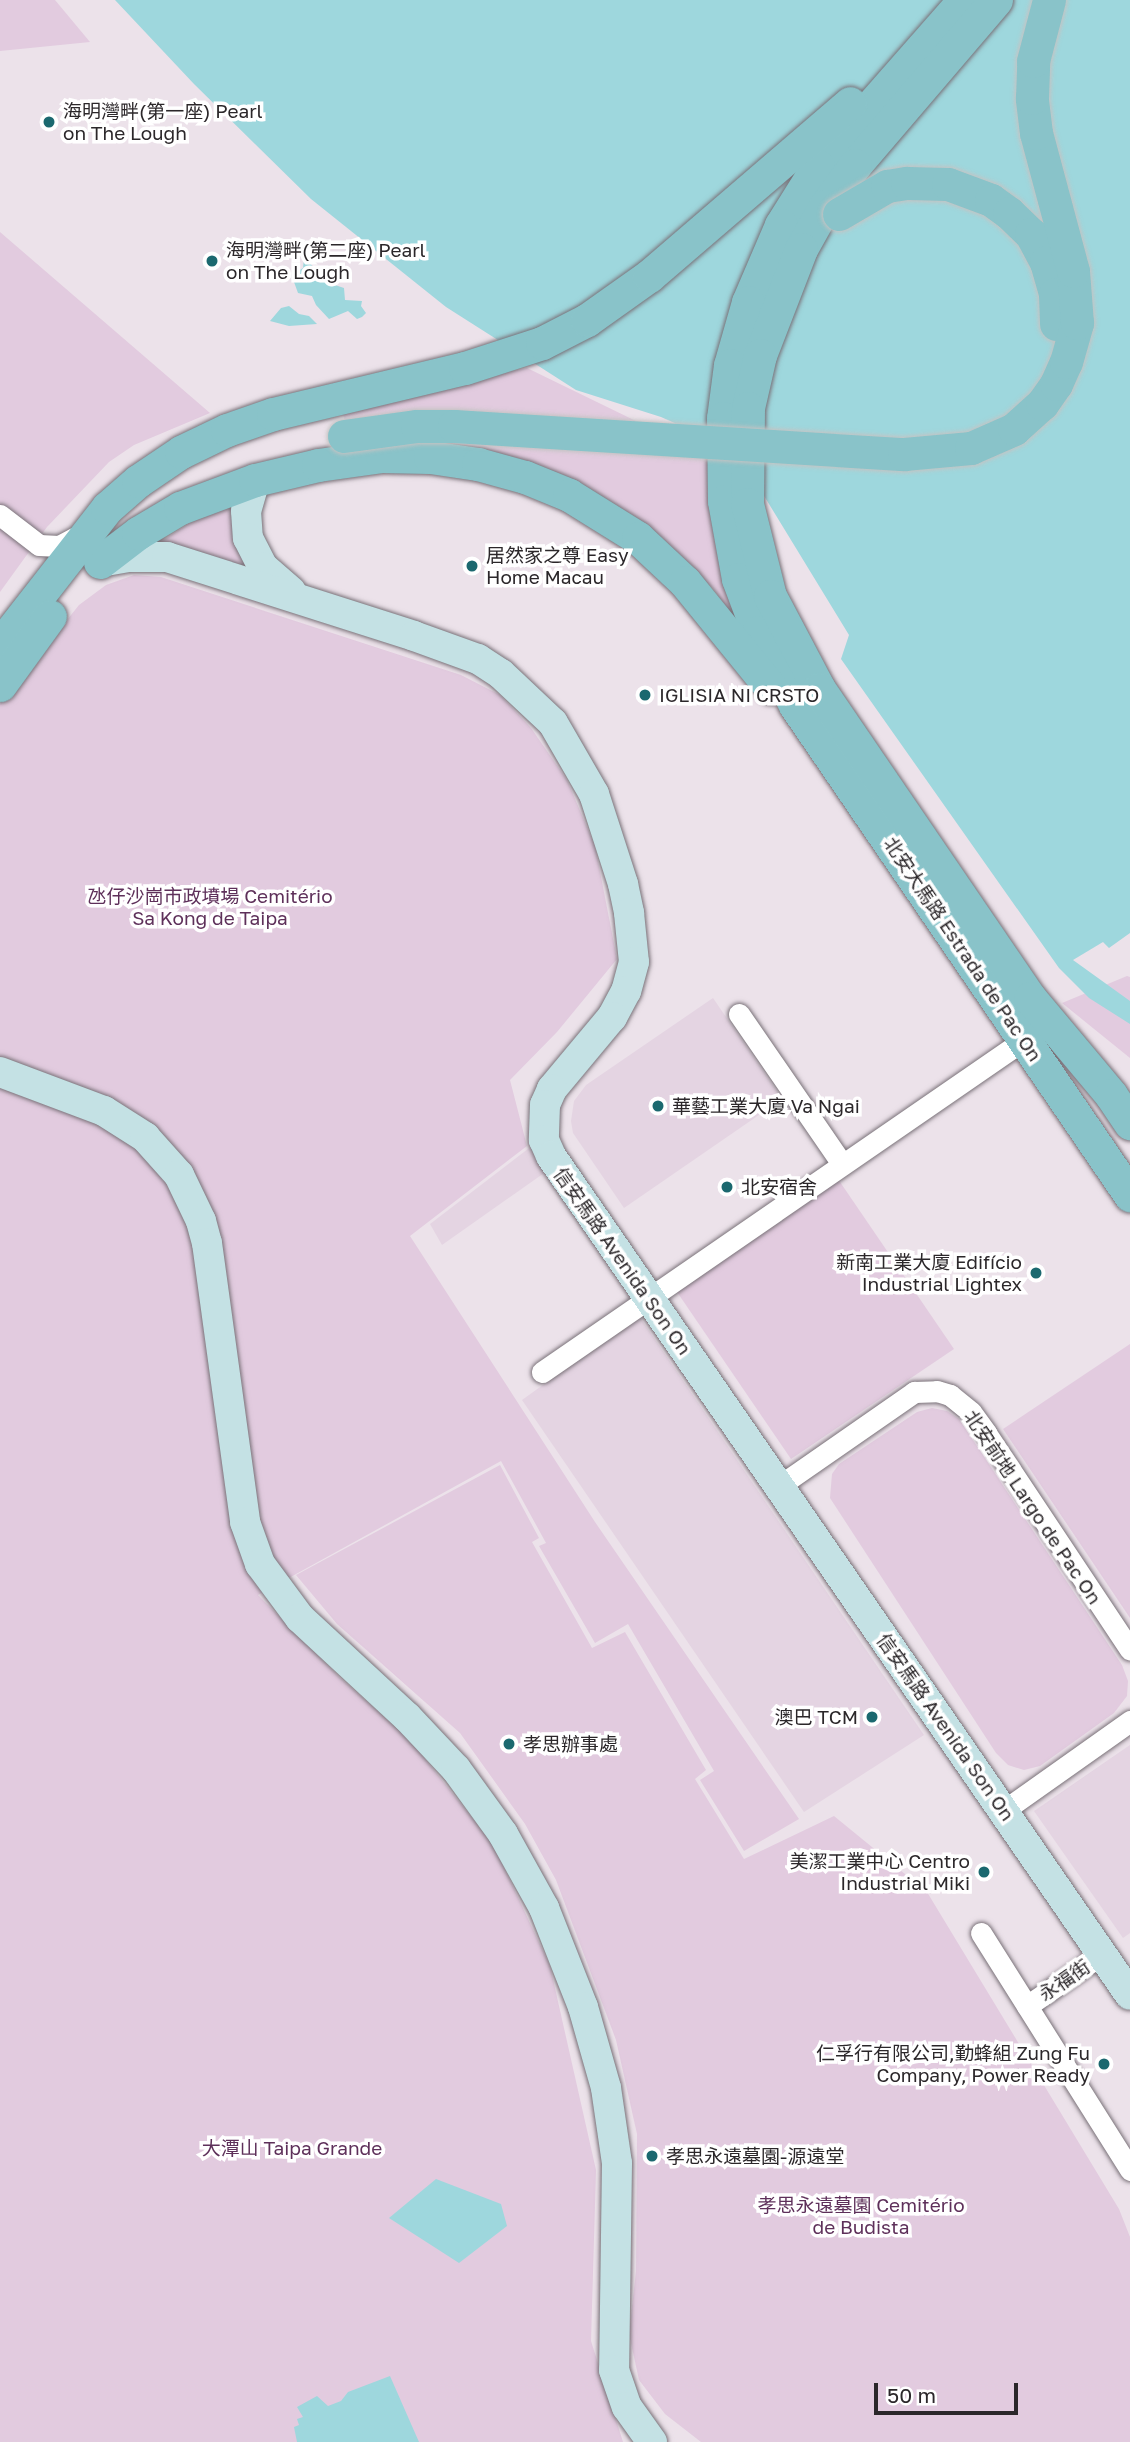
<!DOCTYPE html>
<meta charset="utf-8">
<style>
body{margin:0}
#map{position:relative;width:1130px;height:2442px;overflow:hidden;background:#ece2ea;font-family:"Golos Text","Noto Sans SC",sans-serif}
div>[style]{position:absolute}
.built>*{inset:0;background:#e4d4e2}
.green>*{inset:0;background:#e2cbdf}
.water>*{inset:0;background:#9ed7dd}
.roads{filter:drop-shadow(0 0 2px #797178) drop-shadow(0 0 2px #797178)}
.street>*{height:21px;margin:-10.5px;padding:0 10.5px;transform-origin:10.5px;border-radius:10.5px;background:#fff}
.secondary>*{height:30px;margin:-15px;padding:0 15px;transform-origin:15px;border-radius:15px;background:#c4e1e4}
.primary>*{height:33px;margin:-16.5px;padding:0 16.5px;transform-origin:16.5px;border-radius:16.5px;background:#89c3c9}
.bridges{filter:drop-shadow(0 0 2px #c4c3c3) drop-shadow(0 0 2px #c4c3c3)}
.primary-bridge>*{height:33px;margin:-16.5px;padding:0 16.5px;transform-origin:16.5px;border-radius:16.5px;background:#89c3c9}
.dots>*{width:19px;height:19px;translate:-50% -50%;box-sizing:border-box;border:4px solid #fff;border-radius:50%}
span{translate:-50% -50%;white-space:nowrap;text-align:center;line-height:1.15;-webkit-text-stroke:7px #fff;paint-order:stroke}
.poi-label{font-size:19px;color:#2b272a}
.left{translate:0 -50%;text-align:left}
.right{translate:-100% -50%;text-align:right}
.park-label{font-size:19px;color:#5e305a}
.street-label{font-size:19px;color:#2b272a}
.scale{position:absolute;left:874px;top:2383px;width:144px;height:32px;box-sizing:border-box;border:4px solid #2b272a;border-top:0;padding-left:9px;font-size:21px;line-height:24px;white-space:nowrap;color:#2b272a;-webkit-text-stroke:5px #fff;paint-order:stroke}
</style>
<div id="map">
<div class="built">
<i style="clip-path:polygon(713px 998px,782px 1099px,624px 1208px,573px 1133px,571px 1121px,574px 1101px,586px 1085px)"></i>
<i style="clip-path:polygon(533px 1145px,547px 1171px,442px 1245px,430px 1224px)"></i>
<i style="clip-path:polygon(639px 1316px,924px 1735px,804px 1812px,522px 1400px)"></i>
<i style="clip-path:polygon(1130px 1745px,1130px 1933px,1123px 1938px,1034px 1811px)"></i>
</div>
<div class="green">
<i style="clip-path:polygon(0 0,55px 0,90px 42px,0 51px)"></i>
<i style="clip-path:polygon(0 232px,210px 413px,134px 445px,109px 462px,47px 527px,0 592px)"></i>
<i style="clip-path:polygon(527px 368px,712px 458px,760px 655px,713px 588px,622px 512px,351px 449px,341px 404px)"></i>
<i style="clip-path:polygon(238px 504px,250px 567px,156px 545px,196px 519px)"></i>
<i style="clip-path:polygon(134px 575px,161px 577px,461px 675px,500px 695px,531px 728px,567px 780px,595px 846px,617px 959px,557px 1032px,510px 1080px,527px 1146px,410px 1236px,595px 1522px,799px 1819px,744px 1851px,700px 1780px,714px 1771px,628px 1624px,595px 1643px,539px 1546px,546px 1543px,501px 1461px,258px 1595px,339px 1677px,409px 1739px,493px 1844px,550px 1966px,596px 2170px,591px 2341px,623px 2442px,0 2442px,0 704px,79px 605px,106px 585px)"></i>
<i style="clip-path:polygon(1127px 976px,1130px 977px,1130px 1058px,1062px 1003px)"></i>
<i style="clip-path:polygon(838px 1179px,954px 1349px,791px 1459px,675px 1289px)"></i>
<i style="clip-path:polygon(1130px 1344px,1130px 1618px,1003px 1429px)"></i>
<i style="clip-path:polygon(932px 1408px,947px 1411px,959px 1419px,1122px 1665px,1128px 1681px,1127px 1696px,1114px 1713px,1040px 1766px,1024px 1770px,1008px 1765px,996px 1753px,830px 1498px,832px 1474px,839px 1464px,917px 1412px)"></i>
<i style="clip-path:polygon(500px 1465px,539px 1538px,532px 1542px,592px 1648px,625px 1632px,706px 1770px,695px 1779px,744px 1859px,834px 1816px,927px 1892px,1119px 2209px,1130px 2237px,1130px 2442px,701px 2442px,665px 2414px,639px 2380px,629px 2334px,636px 2271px,637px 2134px,616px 2040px,556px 1880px,525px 1824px,460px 1733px,337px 1624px,296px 1575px)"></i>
</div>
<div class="water">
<i style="clip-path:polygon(115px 0,1130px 0,1130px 933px,1109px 948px,1103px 942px,1073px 960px,1130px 1001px,1130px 1024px,1089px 998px,1059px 968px,841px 659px,849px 635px,758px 486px,695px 432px,661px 417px,576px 390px,446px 307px,311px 199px,194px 84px)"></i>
<i style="clip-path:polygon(304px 258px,308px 258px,313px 268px,327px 273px,332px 284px,344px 288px,345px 300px,362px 301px,361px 306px,366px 313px,362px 317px,357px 319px,348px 311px,329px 319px,316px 305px,312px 296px,298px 293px,294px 282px,298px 271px,303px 268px)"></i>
<i style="clip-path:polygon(289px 306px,299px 314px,309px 316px,317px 324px,289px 326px,270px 321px,281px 308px)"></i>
<i style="clip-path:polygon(436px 2179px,501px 2204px,507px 2226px,459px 2263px,389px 2218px)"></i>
<i style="clip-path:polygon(390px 2376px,419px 2442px,297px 2442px,294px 2427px,299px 2425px,297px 2419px,303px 2417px,297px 2407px,317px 2396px,328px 2406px,341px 2401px,348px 2392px)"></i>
</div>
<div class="roads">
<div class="street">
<i style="left:0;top:515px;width:49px;rotate:37.6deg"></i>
<i style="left:39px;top:545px;width:20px;rotate:3deg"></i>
<i style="left:59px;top:546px;width:26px;rotate:-28deg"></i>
<i style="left:739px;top:1014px;width:182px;rotate:55.5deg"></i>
<i style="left:542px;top:1372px;width:587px;rotate:-34.58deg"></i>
<i style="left:779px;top:1486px;width:165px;rotate:-34.8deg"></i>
<i style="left:914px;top:1392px;width:23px;rotate:-2deg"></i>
<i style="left:937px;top:1391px;width:14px;rotate:17deg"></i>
<i style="left:950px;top:1395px;width:27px;rotate:39deg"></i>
<i style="left:971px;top:1412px;width:26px;rotate:54deg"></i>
<i style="left:986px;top:1433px;width:260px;rotate:56.4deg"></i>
<i style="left:1003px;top:1811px;width:156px;rotate:-35.3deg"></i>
<i style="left:981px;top:1933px;width:280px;rotate:57.8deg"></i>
<i style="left:1027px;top:2006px;width:91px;rotate:-34.7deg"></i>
</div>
<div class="secondary">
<i style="left:255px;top:480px;width:32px;rotate:106deg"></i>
<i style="left:246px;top:511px;width:27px;rotate:86deg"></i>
<i style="left:248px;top:538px;width:33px;rotate:63deg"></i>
<i style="left:263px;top:567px;width:37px;rotate:41deg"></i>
<i style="left:100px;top:562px;width:29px;rotate:-10deg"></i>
<i style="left:129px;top:557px;width:38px"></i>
<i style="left:167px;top:557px;width:259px;rotate:17.7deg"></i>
<i style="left:414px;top:636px;width:68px;rotate:19.8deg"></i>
<i style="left:478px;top:659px;width:27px;rotate:33deg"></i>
<i style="left:501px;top:674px;width:71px;rotate:43.3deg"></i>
<i style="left:553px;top:723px;width:82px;rotate:60deg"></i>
<i style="left:594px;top:794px;width:95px;rotate:72.1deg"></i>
<i style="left:623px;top:884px;width:30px;rotate:78deg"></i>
<i style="left:629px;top:913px;width:49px;rotate:84.2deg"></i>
<i style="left:634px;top:962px;width:30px;rotate:105deg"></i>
<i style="left:626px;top:991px;width:30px;rotate:118deg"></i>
<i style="left:612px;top:1017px;width:94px;rotate:129.8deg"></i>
<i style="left:552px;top:1089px;width:17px;rotate:114deg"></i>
<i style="left:545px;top:1105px;width:35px;rotate:92deg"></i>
<i style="left:544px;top:1140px;width:17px;rotate:66deg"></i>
<i style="left:551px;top:1156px;width:1019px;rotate:55.39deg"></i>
<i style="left:0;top:1072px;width:111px;rotate:20.6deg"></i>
<i style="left:104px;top:1111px;width:49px;rotate:32.4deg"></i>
<i style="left:145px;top:1137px;width:51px;rotate:48.2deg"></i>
<i style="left:179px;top:1175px;width:51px;rotate:64.4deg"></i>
<i style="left:201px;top:1221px;width:23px;rotate:75deg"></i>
<i style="left:207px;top:1243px;width:282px;rotate:82.2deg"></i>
<i style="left:245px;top:1522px;width:45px;rotate:70.3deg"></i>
<i style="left:260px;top:1564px;width:67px;rotate:53.5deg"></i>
<i style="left:300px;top:1618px;width:146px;rotate:42.8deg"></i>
<i style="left:407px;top:1717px;width:71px;rotate:46.7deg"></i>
<i style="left:456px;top:1769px;width:80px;rotate:54.1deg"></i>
<i style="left:503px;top:1834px;width:85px;rotate:61deg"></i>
<i style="left:544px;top:1908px;width:106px;rotate:68.5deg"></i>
<i style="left:583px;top:2007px;width:84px;rotate:74.1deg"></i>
<i style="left:606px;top:2088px;width:76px;rotate:81.7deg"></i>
<i style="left:617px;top:2163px;width:207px;rotate:90.8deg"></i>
<i style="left:614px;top:2370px;width:39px;rotate:71deg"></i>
<i style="left:627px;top:2407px;width:43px;rotate:54.5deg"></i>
</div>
<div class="primary">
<i style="left:964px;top:0;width:221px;rotate:131.3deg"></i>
<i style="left:818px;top:166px;width:70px;rotate:122.1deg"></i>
<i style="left:781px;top:225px;width:84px;rotate:113.2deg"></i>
<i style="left:748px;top:302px;width:66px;rotate:105.9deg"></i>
<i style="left:730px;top:365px;width:53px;rotate:97.5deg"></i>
<i style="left:723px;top:418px;width:83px;rotate:89.3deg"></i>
<i style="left:724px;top:501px;width:79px;rotate:79.8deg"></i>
<i style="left:738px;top:579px;width:57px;rotate:69.3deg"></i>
<i style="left:758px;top:632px;width:82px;rotate:63.1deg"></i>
<i style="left:795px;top:705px;width:594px;rotate:55.64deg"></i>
<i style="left:996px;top:0;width:217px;rotate:130.5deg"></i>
<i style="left:855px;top:165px;width:51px;rotate:126.2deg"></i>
<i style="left:825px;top:206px;width:49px;rotate:119.2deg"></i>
<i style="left:801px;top:249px;width:114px;rotate:111.1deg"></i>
<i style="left:760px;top:355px;width:54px;rotate:102.8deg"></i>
<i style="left:748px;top:408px;width:96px;rotate:90.6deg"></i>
<i style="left:747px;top:504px;width:95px;rotate:76deg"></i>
<i style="left:770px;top:596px;width:105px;rotate:62.2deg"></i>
<i style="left:819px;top:689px;width:374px;rotate:55.7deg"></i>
<i style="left:1030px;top:998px;width:126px;rotate:50.1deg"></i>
<i style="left:1111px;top:1095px;width:34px;rotate:56deg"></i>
<i style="left:100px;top:562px;width:48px;rotate:-37.3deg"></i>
<i style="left:138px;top:533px;width:49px;rotate:-30.8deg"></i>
<i style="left:180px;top:508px;width:80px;rotate:-20.5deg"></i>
<i style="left:255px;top:480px;width:65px;rotate:-13.4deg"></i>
<i style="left:318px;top:465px;width:65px;rotate:-8deg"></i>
<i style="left:382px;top:456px;width:48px;rotate:1.2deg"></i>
<i style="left:430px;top:457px;width:49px;rotate:8.3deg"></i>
<i style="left:478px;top:464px;width:49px;rotate:15.5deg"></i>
<i style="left:525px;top:477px;width:48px;rotate:22.2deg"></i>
<i style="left:569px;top:495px;width:81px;rotate:31.9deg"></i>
<i style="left:638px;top:538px;width:64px;rotate:43.1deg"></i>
<i style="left:685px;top:582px;width:136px;rotate:50.9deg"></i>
<i style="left:0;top:645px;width:174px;rotate:-52deg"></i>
<i style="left:107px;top:508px;width:41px;rotate:-41.1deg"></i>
<i style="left:138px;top:481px;width:52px;rotate:-34deg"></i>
<i style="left:181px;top:452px;width:51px;rotate:-25.6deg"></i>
<i style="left:227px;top:430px;width:49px;rotate:-19.2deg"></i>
<i style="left:273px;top:414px;width:197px;rotate:-13.5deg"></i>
<i style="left:465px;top:368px;width:81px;rotate:-18deg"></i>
<i style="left:542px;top:343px;width:51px;rotate:-27.1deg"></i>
<i style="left:587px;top:320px;width:76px;rotate:-35.4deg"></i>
<i style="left:649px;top:276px;width:265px;rotate:-40.7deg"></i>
<i style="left:0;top:685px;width:85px;rotate:-54.1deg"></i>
</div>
</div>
<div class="bridges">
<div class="primary-bridge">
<i style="left:839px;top:214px;width:56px;rotate:-30.3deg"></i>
<i style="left:887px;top:186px;width:20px;rotate:-9deg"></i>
<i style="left:907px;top:183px;width:41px;rotate:1.4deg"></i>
<i style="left:948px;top:184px;width:46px;rotate:20.4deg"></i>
<i style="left:991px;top:200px;width:22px;rotate:36deg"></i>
<i style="left:1009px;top:213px;width:30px;rotate:44deg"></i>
<i style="left:1031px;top:234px;width:32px;rotate:62deg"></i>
<i style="left:1046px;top:262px;width:33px;rotate:74deg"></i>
<i style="left:1055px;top:294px;width:30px;rotate:88deg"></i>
<i style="left:344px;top:436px;width:74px;rotate:-7.8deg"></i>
<i style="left:417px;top:426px;width:37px"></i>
<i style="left:454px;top:426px;width:451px;rotate:3.6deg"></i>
<i style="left:904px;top:454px;width:67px;rotate:-5.1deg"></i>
<i style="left:971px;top:448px;width:47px;rotate:-23.8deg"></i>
<i style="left:1014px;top:429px;width:38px;rotate:-42deg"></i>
<i style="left:1042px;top:404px;width:24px;rotate:-55deg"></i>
<i style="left:1056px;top:384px;width:24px;rotate:-66deg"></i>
<i style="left:1066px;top:362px;width:41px;rotate:-74.2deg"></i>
<i style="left:1077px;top:323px;width:52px;rotate:-94.4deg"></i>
<i style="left:1073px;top:271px;width:143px;rotate:-105deg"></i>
<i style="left:1036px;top:133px;width:35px;rotate:-97deg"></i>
<i style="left:1032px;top:98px;width:37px;rotate:-88deg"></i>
<i style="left:1033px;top:61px;width:63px;rotate:-75.3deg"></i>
</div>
</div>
<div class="dots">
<i style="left:49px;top:122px;background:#1b686f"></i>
<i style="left:212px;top:261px;background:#1b686f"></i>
<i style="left:472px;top:566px;background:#1b686f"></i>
<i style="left:645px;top:695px;background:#1b686f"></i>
<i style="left:658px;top:1106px;background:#1b686f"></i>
<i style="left:727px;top:1187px;background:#1b686f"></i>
<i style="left:1036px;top:1273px;background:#1b686f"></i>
<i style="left:872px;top:1717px;background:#1b686f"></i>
<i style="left:509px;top:1744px;background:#1b686f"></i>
<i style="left:984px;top:1872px;background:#1b686f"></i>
<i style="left:1104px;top:2064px;background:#1b686f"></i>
<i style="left:652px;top:2156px;background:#1b686f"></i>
</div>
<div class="poi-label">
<span class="left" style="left:63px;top:122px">海明灣畔(第一座) Pearl<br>on The Lough</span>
<span class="left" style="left:226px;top:261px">海明灣畔(第二座) Pearl<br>on The Lough</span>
<span class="left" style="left:486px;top:566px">居然家之尊 Easy<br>Home Macau</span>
<span class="left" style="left:659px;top:695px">IGLISIA NI CRSTO</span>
<span class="left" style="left:672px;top:1106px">華藝工業大廈 Va Ngai</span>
<span class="left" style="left:741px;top:1187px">北安宿舍</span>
<span class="right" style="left:1022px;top:1273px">新南工業大廈 Edifício<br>Industrial Lightex</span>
<span class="right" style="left:858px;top:1717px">澳巴 TCM</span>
<span class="left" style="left:523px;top:1744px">孝思辦事處</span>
<span class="right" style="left:970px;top:1872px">美潔工業中心 Centro<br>Industrial Miki</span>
<span class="right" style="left:1090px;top:2064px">仁孚行有限公司,勤蜂組 Zung Fu<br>Company, Power Ready</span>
<span class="left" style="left:666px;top:2156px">孝思永遠墓園-源遠堂</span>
</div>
<div class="park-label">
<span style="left:210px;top:907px">氹仔沙崗市政墳場 Cemitério<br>Sa Kong de Taipa</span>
<span style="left:292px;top:2148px">大潭山 Taipa Grande</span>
<span style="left:861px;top:2216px">孝思永遠墓園 Cemitério<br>de Budista</span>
</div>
<div class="street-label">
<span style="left:963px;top:949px;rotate:56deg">北安大馬路 Estrada de Pac On</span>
<span style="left:623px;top:1261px;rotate:55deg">信安馬路 Avenida Son On</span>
<span style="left:1033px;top:1507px;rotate:56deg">北安前地 Largo de Pac On</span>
<span style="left:946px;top:1727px;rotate:55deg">信安馬路 Avenida Son On</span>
<span style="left:1064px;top:1980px;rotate:-35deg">永福街</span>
</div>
<div class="scale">50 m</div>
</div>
